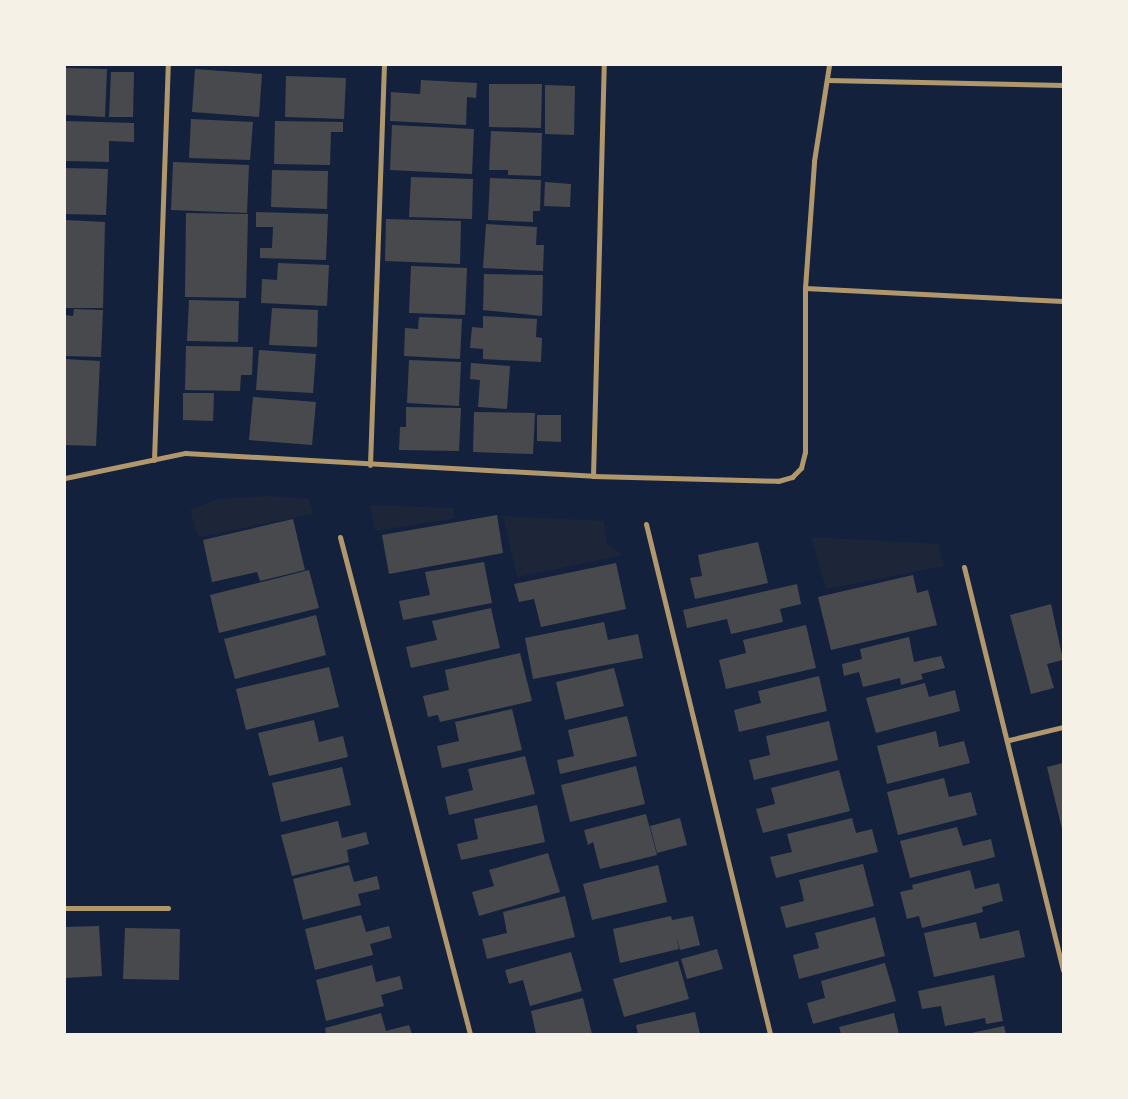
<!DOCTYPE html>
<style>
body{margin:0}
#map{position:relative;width:1128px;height:1099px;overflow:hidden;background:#14213d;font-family:"PT Sans",sans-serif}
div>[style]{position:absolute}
.green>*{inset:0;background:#1d2539}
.building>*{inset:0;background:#48494c}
.minor>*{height:5px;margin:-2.5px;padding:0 2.5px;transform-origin:2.5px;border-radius:2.5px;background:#b1986c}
span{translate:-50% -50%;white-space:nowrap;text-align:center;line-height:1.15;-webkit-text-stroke:4.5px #f6f1e7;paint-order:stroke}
.frame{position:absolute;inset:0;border:66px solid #f6f1e7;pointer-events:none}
</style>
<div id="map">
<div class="green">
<i style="clip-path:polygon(269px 496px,309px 499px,313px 514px,198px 537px,190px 510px,218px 499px)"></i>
<i style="clip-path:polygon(370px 505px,453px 508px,455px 518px,375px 531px)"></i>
<i style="clip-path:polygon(503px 516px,604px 521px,607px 544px,623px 555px,517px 577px)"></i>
<i style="clip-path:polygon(811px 537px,938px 544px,944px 566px,826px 589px)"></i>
</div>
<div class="building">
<i style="clip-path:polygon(65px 68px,107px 69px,105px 117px,65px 115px)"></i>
<i style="clip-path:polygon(195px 69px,262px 74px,259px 117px,192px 112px)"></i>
<i style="clip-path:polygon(111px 72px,134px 72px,133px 117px,109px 117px)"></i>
<i style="clip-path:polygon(286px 76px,346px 78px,344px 119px,285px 117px)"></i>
<i style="clip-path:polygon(421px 80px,477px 83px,476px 98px,467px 97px,466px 125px,390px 121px,391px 92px,420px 94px)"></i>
<i style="clip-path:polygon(489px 84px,542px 84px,541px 128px,489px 127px)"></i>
<i style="clip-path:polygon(545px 85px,575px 86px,574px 135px,545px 134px)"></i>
<i style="clip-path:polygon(191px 119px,253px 122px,250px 160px,189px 158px)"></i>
<i style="clip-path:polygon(65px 121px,134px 123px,134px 142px,109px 141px,109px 162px,65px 161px)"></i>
<i style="clip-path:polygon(275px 121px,343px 122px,343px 132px,331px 132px,330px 165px,274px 164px)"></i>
<i style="clip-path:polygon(392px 125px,474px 129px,472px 174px,390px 170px)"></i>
<i style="clip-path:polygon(491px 131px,542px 133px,541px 176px,508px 175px,508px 170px,489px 170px)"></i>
<i style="clip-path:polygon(173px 162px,249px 165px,247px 213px,171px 210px)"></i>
<i style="clip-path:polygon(65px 168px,108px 169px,106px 215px,65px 214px)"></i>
<i style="clip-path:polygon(272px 170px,328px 171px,327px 209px,271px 207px)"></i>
<i style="clip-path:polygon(411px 177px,473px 179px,472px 219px,409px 217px)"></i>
<i style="clip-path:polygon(490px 178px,541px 180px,540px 211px,533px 211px,533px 222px,488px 220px)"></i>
<i style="clip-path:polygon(545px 182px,571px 184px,570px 207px,544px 206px)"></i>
<i style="clip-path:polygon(256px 212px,328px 214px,326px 260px,260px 258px,260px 248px,272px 248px,273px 227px,256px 227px)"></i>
<i style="clip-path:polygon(186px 213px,248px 214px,246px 298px,185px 297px)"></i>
<i style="clip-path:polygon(386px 219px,461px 221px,460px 264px,385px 261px)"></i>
<i style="clip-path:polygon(65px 220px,105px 222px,103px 308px,65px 308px)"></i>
<i style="clip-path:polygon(486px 224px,537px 227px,536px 245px,544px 245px,543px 271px,483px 268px)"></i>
<i style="clip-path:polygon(278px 263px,329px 265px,327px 306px,261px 303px,262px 279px,277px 280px)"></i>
<i style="clip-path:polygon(411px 266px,467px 268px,465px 315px,409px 313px)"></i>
<i style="clip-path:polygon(484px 274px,543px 275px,542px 316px,483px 310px)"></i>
<i style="clip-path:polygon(189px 300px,239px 301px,238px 342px,187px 341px)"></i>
<i style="clip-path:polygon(272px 308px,318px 310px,317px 347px,269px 345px)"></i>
<i style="clip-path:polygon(74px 309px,103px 310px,101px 357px,65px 356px,65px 315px,73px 316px)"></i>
<i style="clip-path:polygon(483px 316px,537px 319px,536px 337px,542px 338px,541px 362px,483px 359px,483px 349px,470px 348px,472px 327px,483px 328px)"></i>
<i style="clip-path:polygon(419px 317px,462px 319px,460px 359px,404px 356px,405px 328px,418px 329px)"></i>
<i style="clip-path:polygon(186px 346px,253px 347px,252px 375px,241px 375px,240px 391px,185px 390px)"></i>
<i style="clip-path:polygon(259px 350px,316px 354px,313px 393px,256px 390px)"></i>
<i style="clip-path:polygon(65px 359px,100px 361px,96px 446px,65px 445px)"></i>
<i style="clip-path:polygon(409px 360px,461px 362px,459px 406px,407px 403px)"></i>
<i style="clip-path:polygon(471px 363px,510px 366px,507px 409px,478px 407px,480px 380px,470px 379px)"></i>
<i style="clip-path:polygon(183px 393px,214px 393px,213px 421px,183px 420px)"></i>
<i style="clip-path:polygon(253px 397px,316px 402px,312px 445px,249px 440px)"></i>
<i style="clip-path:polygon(406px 407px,461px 408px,459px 451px,399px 450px,400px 427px,406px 427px)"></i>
<i style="clip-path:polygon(474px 412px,535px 413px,533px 454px,473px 452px)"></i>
<i style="clip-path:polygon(537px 415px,561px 415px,561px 442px,537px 441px)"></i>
<i style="clip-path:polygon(497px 515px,503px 553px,389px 574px,382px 535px)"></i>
<i style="clip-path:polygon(293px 519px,305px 570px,260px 581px,257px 572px,212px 582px,203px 540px)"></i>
<i style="clip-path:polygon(758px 542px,768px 583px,695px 599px,690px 578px,702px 576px,698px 555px)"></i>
<i style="clip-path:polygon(484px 562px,492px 603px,403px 620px,399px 601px,430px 595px,425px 572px)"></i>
<i style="clip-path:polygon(616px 563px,626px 609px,541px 627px,534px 599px,519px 602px,514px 584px)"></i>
<i style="clip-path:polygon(309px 570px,319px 608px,219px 633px,210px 595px)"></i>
<i style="clip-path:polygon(913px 575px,917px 593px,928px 590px,937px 625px,831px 650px,818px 597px)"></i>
<i style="clip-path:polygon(797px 584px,801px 604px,780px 609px,783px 622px,731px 634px,727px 619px,687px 628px,683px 610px)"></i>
<i style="clip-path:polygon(1051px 604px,1063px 660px,1047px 664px,1054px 688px,1031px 694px,1010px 615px)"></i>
<i style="clip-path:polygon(491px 608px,500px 648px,411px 668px,406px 647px,437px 640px,432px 621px)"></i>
<i style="clip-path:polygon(316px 615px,326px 655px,235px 679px,224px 639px)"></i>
<i style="clip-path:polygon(604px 622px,608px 640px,638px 634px,643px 658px,533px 679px,525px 638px)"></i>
<i style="clip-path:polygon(806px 625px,816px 668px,726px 689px,719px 660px,746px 653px,743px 640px)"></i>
<i style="clip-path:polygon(909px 637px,914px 662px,941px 656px,945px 668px,921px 674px,923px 679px,901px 685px,900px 678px,863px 687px,859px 672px,844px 676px,842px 664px,862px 659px,860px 649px)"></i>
<i style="clip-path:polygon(520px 653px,532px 701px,440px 722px,438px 715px,428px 717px,423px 696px,449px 690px,445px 670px)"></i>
<i style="clip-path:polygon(329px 667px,339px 707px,246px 730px,236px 689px)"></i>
<i style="clip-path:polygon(614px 668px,624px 706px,565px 720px,556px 682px)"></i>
<i style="clip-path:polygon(819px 676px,827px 711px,739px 732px,734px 710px,761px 703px,758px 691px)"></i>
<i style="clip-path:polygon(925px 683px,929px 697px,955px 690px,960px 711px,876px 733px,866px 698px)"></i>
<i style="clip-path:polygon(512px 709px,522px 750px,442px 768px,437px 746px,459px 741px,455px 722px)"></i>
<i style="clip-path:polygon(627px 716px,637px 756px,560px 774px,557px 760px,574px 756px,568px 730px)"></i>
<i style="clip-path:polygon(314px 720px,319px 742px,343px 736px,348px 757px,269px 776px,258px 733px)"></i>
<i style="clip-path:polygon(829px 721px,838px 760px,754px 780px,749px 760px,770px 755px,766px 736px)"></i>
<i style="clip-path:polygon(936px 731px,939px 747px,964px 741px,970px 763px,887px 784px,877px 746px)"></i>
<i style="clip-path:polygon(525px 756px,535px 794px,449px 815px,445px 797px,473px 790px,468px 769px)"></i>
<i style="clip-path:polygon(1063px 763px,1063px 829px,1062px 829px,1047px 767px)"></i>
<i style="clip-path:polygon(636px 766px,645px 804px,570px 822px,561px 785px)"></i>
<i style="clip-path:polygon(342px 767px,351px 805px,281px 822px,272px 783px)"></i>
<i style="clip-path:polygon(839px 770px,850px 811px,763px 833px,756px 809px,775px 804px,771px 788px)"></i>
<i style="clip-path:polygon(944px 778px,949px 797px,971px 792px,977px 815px,898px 835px,887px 792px)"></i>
<i style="clip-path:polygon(537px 805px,545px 842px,461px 860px,457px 844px,478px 839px,474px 819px)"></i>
<i style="clip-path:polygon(646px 814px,657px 855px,600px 869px,593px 842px,588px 845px,584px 830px)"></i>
<i style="clip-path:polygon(680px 818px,687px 845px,657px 853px,650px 826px)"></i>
<i style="clip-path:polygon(852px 818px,856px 833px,872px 829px,878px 852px,776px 878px,770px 857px,792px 852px,787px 834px)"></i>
<i style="clip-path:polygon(338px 821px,342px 838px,366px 832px,369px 844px,347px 850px,349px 862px,292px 876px,281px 835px)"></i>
<i style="clip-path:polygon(957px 827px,963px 846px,991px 839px,995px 857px,910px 878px,900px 841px)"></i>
<i style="clip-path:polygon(548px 853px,560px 892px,479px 916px,472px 892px,494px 886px,489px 870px)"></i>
<i style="clip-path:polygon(863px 864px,874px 906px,786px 928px,780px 907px,804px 901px,799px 880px)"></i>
<i style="clip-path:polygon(349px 865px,354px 882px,377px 876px,380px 889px,358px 894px,361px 905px,303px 920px,293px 879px)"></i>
<i style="clip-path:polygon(658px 865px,667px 902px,592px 920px,583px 884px)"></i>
<i style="clip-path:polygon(970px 870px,975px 889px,999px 883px,1003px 901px,982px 907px,983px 912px,922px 928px,919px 916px,907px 919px,900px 892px,913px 889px,912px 885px)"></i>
<i style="clip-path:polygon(565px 896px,575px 937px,487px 959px,482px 939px,507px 933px,503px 912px)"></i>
<i style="clip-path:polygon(361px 915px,366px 932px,389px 926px,392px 938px,370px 944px,373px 955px,315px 970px,305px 929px)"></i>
<i style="clip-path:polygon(671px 916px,672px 920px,693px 916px,700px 945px,680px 950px,676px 935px,679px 949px,620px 963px,613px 929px)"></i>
<i style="clip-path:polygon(875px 917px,885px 956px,799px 979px,793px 955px,819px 948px,815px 933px)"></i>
<i style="clip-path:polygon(976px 922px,980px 939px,1019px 930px,1025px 957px,934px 977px,924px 933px)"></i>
<i style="clip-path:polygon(99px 926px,102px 976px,65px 978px,65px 927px)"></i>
<i style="clip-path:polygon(125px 928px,180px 929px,179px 980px,123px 979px)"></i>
<i style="clip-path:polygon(717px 949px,723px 969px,687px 979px,681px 959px)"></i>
<i style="clip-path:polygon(571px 952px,582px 991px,530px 1006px,523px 980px,509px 984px,505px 970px)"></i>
<i style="clip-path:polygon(678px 961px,689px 999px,624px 1017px,613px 979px)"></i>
<i style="clip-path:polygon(885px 963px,896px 1001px,813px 1024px,807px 1003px,825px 998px,821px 981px)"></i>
<i style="clip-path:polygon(372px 965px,376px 982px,400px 976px,403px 989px,381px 995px,384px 1006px,326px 1021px,316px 980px)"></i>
<i style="clip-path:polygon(994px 975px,1003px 1021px,986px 1024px,985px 1018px,945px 1026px,941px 1006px,922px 1009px,918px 991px)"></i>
<i style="clip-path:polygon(583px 998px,592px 1034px,536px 1034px,531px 1011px)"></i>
<i style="clip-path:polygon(695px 1012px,700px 1034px,638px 1034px,636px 1025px)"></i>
<i style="clip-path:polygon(381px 1013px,386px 1031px,409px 1025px,412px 1034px,326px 1034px,325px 1028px)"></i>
<i style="clip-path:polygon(894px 1013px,899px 1034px,841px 1034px,839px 1027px)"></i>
<i style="clip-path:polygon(1004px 1026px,1006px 1034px,971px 1034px,971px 1033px)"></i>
</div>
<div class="minor">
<i style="left:827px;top:80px;width:236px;rotate:1.2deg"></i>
<i style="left:805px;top:288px;width:258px;rotate:2.9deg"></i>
<i style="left:154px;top:460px;width:395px;rotate:-88deg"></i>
<i style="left:370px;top:465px;width:400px;rotate:-88deg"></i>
<i style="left:593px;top:476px;width:411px;rotate:-88.5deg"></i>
<i style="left:65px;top:478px;width:123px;rotate:-11.8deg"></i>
<i style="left:185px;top:453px;width:409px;rotate:3.2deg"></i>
<i style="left:593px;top:476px;width:185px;rotate:1.5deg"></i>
<i style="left:778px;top:481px;width:15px;rotate:-16deg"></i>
<i style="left:792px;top:477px;width:13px;rotate:-45deg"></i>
<i style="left:801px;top:468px;width:16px;rotate:-76deg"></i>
<i style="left:805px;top:452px;width:164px;rotate:-90deg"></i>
<i style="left:805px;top:288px;width:127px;rotate:-85.9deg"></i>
<i style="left:814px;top:161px;width:97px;rotate:-81.1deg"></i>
<i style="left:646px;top:524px;width:525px;rotate:76.33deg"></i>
<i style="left:340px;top:537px;width:514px;rotate:75.34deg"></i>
<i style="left:964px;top:567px;width:415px;rotate:76.2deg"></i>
<i style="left:1009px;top:740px;width:56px;rotate:-13.5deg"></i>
<i style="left:65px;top:908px;width:103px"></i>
</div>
<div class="frame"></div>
</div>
